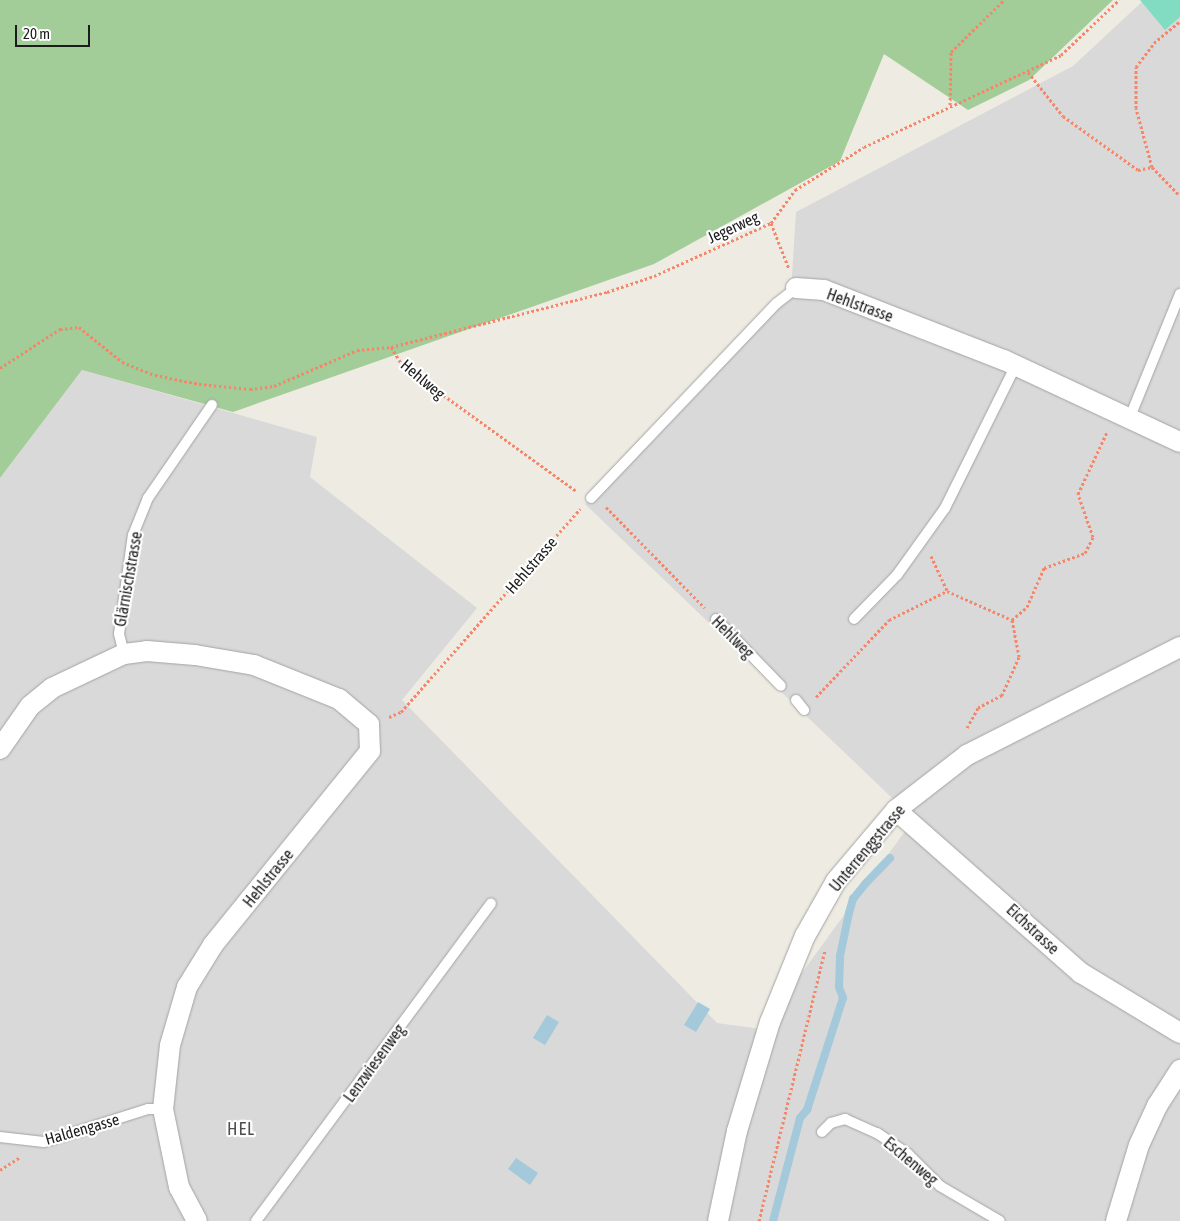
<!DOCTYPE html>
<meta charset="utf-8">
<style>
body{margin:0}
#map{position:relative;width:1180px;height:1221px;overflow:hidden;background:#eeebe2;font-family:"Asap Condensed",sans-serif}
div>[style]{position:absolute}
.residential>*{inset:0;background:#dad9d9}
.forest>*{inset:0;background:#a2cc98}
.pitch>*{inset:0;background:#81dcc1}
.water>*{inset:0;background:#a3c9db}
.stream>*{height:8px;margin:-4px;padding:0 4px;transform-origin:4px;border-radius:4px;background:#a3c9db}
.path>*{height:3px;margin-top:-1.5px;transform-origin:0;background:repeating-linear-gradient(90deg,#f6866a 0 2.5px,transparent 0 5px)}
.roads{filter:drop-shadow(0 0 1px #a3a3a3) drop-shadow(0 0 1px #a3a3a3)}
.lane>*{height:10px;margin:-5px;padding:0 5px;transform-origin:5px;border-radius:5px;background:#fff}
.street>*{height:20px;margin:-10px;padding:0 10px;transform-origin:10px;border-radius:10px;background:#fff}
span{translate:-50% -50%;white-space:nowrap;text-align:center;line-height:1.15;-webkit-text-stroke:4.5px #fff;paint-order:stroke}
.street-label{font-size:16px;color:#1c1c1c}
.neighbourhood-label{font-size:18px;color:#4f4f4f;letter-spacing:1px}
.scale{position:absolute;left:15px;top:25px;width:75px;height:22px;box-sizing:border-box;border:2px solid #1c1c1c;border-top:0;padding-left:6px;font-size:15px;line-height:18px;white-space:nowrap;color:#1c1c1c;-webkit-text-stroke:4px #fff;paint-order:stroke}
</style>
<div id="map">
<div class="residential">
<i style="clip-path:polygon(1144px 0,1180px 0,1180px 1221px,0 1221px,0 478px,82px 370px,317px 437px,310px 477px,477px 608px,402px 700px,717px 1023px,761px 1029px,914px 819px,585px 504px,791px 291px,796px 212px,1073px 66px)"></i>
</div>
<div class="forest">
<i style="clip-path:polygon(0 0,1113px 0,1029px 80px,968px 110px,884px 54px,840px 161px,654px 264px,233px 412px,82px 370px,0 478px)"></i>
</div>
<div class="pitch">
<i style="clip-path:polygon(1140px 0,1180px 0,1180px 17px,1165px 30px)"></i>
</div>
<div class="water">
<i style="clip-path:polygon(698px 1002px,710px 1009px,696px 1032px,684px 1025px)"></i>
<i style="clip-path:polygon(547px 1015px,559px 1022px,545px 1045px,533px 1038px)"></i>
<i style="clip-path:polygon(516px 1158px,538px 1173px,530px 1185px,508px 1169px)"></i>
</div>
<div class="stream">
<i style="left:773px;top:1221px;width:106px;rotate:-75.3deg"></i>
<i style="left:800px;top:1118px;width:11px;rotate:-49deg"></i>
<i style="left:807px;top:1110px;width:118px;rotate:-72.2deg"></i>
<i style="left:843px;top:998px;width:12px;rotate:-110deg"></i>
<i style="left:839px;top:987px;width:31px;rotate:-88deg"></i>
<i style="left:840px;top:956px;width:44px;rotate:-78.2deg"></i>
<i style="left:849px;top:913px;width:15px;rotate:-74deg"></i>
<i style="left:853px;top:899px;width:19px;rotate:-51deg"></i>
<i style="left:865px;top:884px;width:36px;rotate:-46deg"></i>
</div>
<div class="path">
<i style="left:1028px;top:72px;width:56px;rotate:51.5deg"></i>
<i style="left:1063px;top:116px;width:92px;rotate:35.8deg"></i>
<i style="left:1138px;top:170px;width:14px;rotate:-12deg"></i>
<i style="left:1152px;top:167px;width:40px;rotate:46deg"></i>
<i style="left:950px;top:105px;width:53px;rotate:-88.9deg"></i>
<i style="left:951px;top:52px;width:74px;rotate:-44.5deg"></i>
<i style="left:1152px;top:167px;width:61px;rotate:-105.2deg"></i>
<i style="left:1136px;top:108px;width:41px;rotate:-90deg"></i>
<i style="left:1136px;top:67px;width:30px;rotate:-53deg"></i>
<i style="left:1154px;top:43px;width:34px;rotate:-40deg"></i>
<i style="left:771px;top:223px;width:49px;rotate:68.6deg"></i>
<i style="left:391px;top:347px;width:22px;rotate:58deg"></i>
<i style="left:403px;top:366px;width:213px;rotate:35.8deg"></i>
<i style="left:0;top:368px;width:72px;rotate:-33deg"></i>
<i style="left:60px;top:329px;width:19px;rotate:-6deg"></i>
<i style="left:79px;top:327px;width:55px;rotate:39.1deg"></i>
<i style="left:122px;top:362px;width:35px;rotate:22deg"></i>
<i style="left:155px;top:375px;width:45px;rotate:11.6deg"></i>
<i style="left:199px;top:384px;width:51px;rotate:5.6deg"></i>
<i style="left:250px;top:389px;width:24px;rotate:-7deg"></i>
<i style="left:274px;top:386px;width:90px;rotate:-23.4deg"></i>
<i style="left:357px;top:350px;width:34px;rotate:-5deg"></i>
<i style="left:391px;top:347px;width:223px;rotate:-14.3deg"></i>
<i style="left:607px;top:292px;width:50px;rotate:-18.8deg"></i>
<i style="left:654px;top:276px;width:128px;rotate:-24.4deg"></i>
<i style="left:771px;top:223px;width:41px;rotate:-54deg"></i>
<i style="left:795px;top:190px;width:81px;rotate:-31.9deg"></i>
<i style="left:864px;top:147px;width:217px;rotate:-25deg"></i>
<i style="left:1061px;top:55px;width:80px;rotate:-43.5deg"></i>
<i style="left:606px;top:507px;width:141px;rotate:45.6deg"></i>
<i style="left:931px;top:556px;width:38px;rotate:65deg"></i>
<i style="left:1012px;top:620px;width:20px;rotate:-41deg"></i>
<i style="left:1027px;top:607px;width:43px;rotate:-66.4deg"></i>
<i style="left:1044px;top:568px;width:44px;rotate:-20.1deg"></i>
<i style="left:1085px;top:553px;width:18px;rotate:-63deg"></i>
<i style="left:1093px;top:537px;width:46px;rotate:-109.2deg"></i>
<i style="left:1078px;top:494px;width:68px;rotate:-64.9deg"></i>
<i style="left:816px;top:697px;width:106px;rotate:-46.5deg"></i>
<i style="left:889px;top:620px;width:65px;rotate:-26.6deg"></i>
<i style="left:947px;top:591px;width:71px;rotate:24deg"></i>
<i style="left:1012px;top:620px;width:38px;rotate:79deg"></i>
<i style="left:1019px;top:657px;width:42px;rotate:114.1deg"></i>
<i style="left:1002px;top:695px;width:27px;rotate:152deg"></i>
<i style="left:978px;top:708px;width:23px;rotate:119deg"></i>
<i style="left:389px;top:717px;width:13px;rotate:-23deg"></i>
<i style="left:401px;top:712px;width:271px;rotate:-48.6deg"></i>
<i style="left:0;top:1170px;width:24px;rotate:-33deg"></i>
<i style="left:759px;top:1221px;width:278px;rotate:-76.3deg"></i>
</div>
<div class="roads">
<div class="lane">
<i style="left:1130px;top:417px;width:133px;rotate:-67.9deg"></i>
<i style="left:591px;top:498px;width:269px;rotate:-46.4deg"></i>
<i style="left:777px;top:303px;width:24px;rotate:-38deg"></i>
<i style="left:716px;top:619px;width:93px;rotate:45.9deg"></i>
<i style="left:854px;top:619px;width:62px;rotate:-45.7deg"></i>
<i style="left:897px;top:575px;width:82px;rotate:-54.4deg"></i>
<i style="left:945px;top:508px;width:160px;rotate:-63.6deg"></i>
<i style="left:124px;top:654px;width:21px;rotate:-104deg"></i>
<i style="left:119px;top:634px;width:100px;rotate:-82deg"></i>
<i style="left:133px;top:535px;width:40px;rotate:-68deg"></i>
<i style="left:148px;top:498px;width:113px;rotate:-55.5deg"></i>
<i style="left:796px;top:700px;width:13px;rotate:51deg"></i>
<i style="left:822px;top:1132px;width:13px;rotate:-45deg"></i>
<i style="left:831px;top:1123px;width:15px;rotate:-16deg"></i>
<i style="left:845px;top:1119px;width:35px;rotate:24deg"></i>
<i style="left:877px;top:1133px;width:37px;rotate:34deg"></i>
<i style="left:908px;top:1154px;width:45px;rotate:45deg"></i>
<i style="left:940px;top:1186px;width:69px;rotate:30.3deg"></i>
<i style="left:0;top:1137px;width:44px;rotate:6.5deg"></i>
<i style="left:44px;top:1142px;width:109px;rotate:-17.6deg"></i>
<i style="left:148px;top:1109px;width:15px"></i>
<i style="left:256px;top:1221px;width:395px;rotate:-53.5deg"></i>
</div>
<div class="street">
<i style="left:796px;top:288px;width:28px;rotate:4deg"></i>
<i style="left:824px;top:290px;width:193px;rotate:21.3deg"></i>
<i style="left:1004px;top:360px;width:194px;rotate:25deg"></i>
<i style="left:0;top:749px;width:52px;rotate:-55.1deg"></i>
<i style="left:30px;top:706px;width:28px;rotate:-39deg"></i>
<i style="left:52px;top:688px;width:80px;rotate:-25.3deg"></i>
<i style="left:124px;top:654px;width:23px;rotate:-7deg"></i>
<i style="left:147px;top:651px;width:48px;rotate:4.8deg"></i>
<i style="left:195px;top:655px;width:60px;rotate:9.6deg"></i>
<i style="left:254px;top:665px;width:92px;rotate:21.8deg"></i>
<i style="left:339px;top:699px;width:39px;rotate:40deg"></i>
<i style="left:369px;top:724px;width:27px;rotate:88deg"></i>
<i style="left:370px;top:751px;width:250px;rotate:129deg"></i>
<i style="left:213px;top:945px;width:49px;rotate:121.8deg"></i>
<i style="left:187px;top:987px;width:60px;rotate:106.3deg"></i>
<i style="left:170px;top:1045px;width:64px;rotate:96.2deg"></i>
<i style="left:163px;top:1109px;width:80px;rotate:78.4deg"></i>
<i style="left:179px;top:1187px;width:38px;rotate:62deg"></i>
<i style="left:896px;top:810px;width:247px;rotate:41.4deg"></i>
<i style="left:1081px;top:973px;width:116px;rotate:31.2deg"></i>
<i style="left:718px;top:1221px;width:92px;rotate:-78.1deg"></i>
<i style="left:737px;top:1131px;width:114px;rotate:-73.2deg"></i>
<i style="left:770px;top:1022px;width:93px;rotate:-67.9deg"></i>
<i style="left:805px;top:936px;width:63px;rotate:-60.6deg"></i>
<i style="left:836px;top:881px;width:93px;rotate:-49.8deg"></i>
<i style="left:896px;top:810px;width:90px;rotate:-37.8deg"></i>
<i style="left:967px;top:755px;width:239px;rotate:-26.9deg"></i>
<i style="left:1116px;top:1221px;width:79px;rotate:-73.2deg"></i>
<i style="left:1139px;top:1145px;width:43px;rotate:-65.2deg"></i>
<i style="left:1157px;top:1106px;width:43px;rotate:-57.4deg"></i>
</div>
</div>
<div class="street-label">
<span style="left:733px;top:227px;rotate:-25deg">Jegerweg</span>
<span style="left:860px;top:305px;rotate:20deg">Hehlstrasse</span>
<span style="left:423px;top:379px;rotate:40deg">Hehlweg</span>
<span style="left:531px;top:565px;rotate:-49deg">Hehlstrasse</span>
<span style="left:128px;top:579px;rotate:-80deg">Glärnischstrasse</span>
<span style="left:733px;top:637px;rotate:45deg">Hehlweg</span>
<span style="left:867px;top:848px;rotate:-50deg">Unterrenggstrasse</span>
<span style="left:268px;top:878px;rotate:-51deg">Hehlstrasse</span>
<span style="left:1033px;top:929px;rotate:43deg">Eichstrasse</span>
<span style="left:374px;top:1063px;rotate:-54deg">Lenzwiesenweg</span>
<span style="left:82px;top:1129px;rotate:-16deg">Haldengasse</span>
<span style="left:911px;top:1161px;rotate:40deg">Eschenweg</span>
</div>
<div class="neighbourhood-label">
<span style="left:241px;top:1129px">HEL</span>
</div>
<div class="scale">20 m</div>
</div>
